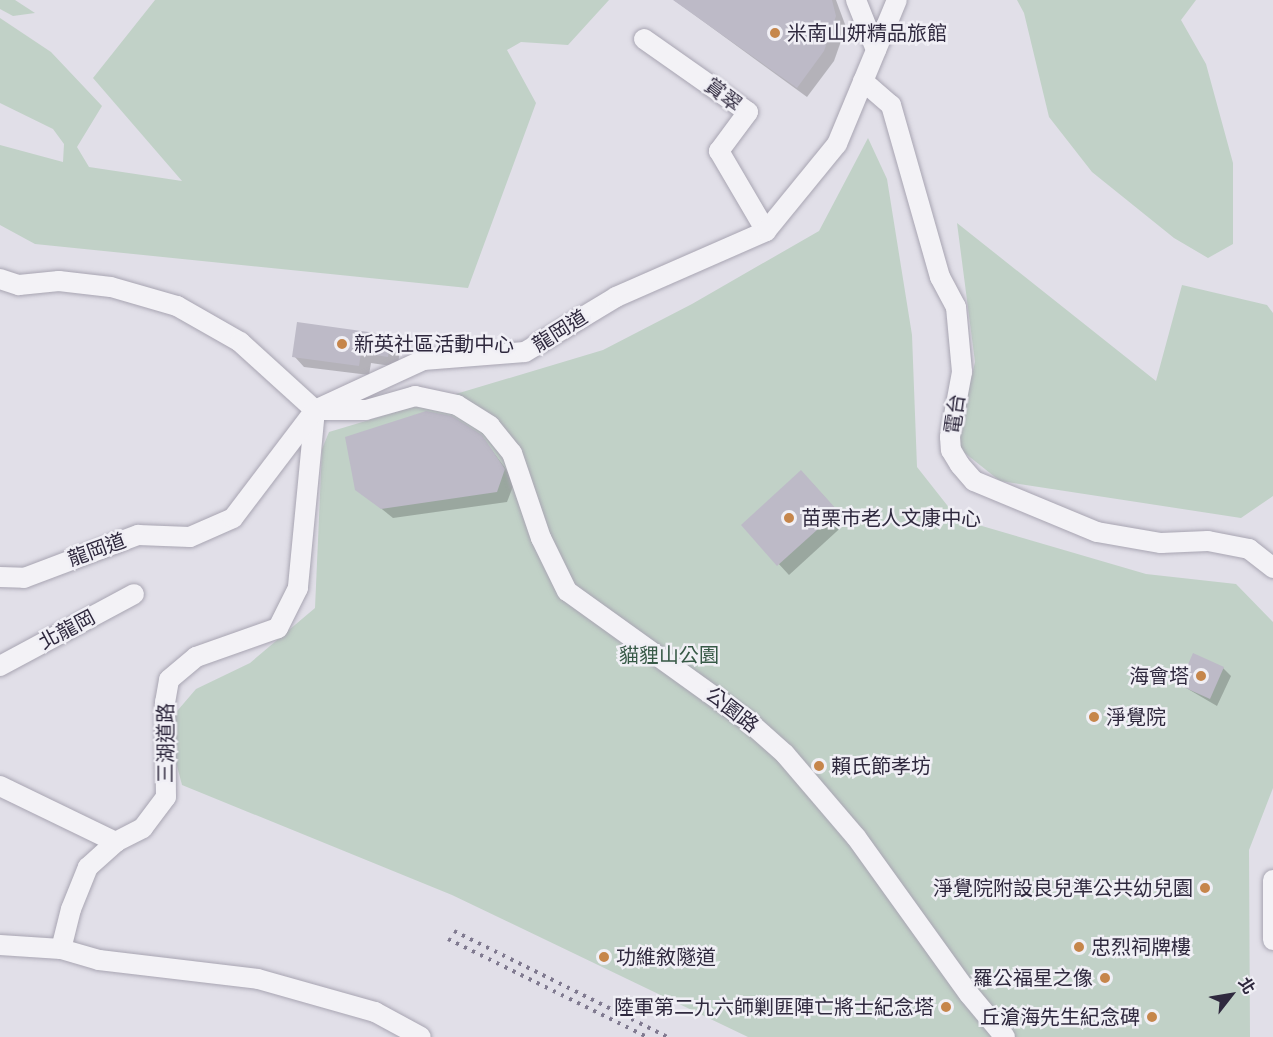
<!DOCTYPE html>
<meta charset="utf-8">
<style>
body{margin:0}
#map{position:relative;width:1273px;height:1037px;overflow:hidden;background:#e1dfe8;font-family:Karla,"Noto Sans TC",sans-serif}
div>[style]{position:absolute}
.green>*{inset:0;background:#c1d1c7}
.shadow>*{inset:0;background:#0003}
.building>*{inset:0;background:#bdbac7}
.roads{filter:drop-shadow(0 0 2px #a8a5b2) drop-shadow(0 0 2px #a8a5b2)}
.minor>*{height:20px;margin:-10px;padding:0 10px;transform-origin:10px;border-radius:10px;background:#f3f2f6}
.rail>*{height:4px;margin-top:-2px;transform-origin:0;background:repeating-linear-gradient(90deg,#807a90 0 3px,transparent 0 9px)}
.dots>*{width:16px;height:16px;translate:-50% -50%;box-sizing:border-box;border:3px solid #f0eff5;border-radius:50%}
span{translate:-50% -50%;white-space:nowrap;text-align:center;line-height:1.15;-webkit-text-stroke:5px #f0eff5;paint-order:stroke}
.poi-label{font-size:20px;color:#2f293e}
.left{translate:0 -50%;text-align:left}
.right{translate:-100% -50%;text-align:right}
.street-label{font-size:20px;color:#2f293e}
.park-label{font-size:20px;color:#375946}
.north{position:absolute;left:1201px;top:965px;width:60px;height:60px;-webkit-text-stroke:4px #f0eff5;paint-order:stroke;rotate:59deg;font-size:16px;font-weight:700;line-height:24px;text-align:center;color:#2f293e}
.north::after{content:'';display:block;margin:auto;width:21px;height:27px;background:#2f293e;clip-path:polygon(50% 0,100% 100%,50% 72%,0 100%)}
</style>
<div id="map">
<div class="green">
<i style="clip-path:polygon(0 0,15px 0,35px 13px,13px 16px,0 9px)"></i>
<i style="clip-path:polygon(155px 0,609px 0,568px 45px,521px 42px,507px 50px,536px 103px,468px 288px,35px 244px,0 225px,0 145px,63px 162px,64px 144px,53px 129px,0 103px,0 18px,51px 52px,102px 106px,77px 147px,89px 167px,182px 181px,93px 78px)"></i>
<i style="clip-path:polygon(1017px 0,1196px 0,1181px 20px,1206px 64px,1233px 163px,1233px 244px,1208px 258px,1174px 238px,1092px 172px,1049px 117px,1024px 13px)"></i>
<i style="clip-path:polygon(868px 138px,887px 179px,912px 335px,917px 467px,958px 519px,1146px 574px,1236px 584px,1273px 622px,1273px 788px,1249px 850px,1250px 1037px,748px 1037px,452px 895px,182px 785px,166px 724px,196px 689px,250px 663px,315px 608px,322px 449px,329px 432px,603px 350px,692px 304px,819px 231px)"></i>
<i style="clip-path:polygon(957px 223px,1156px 381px,1182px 285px,1267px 305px,1273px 313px,1273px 496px,1241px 518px,1000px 481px,956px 446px,975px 362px)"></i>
</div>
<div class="shadow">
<i style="clip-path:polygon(674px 0,836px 0,846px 27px,834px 61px,807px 97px)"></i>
<i style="clip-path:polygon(390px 336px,400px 347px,398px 367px,371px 363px,369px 375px,304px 367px,294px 356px)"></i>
<i style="clip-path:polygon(481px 436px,515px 481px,507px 502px,393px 518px,357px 489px)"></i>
<i style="clip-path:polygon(812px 483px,847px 522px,789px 575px,743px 525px)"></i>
<i style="clip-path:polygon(1223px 668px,1231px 676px,1217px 706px,1181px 685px)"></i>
</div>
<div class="building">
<i style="clip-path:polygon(673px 0,832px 0,836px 16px,824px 51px,797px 88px)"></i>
<i style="clip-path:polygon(297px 322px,390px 335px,388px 357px,361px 353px,359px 366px,292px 357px)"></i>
<i style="clip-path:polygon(426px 411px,452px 416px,482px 435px,505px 469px,497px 492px,381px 509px,355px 490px,345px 437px)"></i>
<i style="clip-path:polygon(801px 470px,838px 511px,777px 566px,741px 525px)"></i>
<i style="clip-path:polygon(1193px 653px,1224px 667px,1210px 699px,1179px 685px)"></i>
</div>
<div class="roads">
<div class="minor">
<i style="left:856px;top:0;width:54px;rotate:68.2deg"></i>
<i style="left:644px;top:39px;width:127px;rotate:35.1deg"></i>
<i style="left:748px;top:112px;width:49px;rotate:126.6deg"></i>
<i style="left:719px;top:151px;width:93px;rotate:59.6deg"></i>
<i style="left:863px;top:81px;width:37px;rotate:41deg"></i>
<i style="left:891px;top:105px;width:179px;rotate:74.1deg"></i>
<i style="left:940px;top:277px;width:34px;rotate:62deg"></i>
<i style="left:956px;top:307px;width:65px;rotate:84.7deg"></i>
<i style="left:962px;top:372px;width:66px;rotate:100.5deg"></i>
<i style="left:950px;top:437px;width:13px;rotate:86deg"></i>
<i style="left:951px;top:450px;width:17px;rotate:59deg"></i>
<i style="left:960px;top:465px;width:21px;rotate:49deg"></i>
<i style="left:974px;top:481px;width:133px;rotate:22.5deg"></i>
<i style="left:1097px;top:532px;width:65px;rotate:9.8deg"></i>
<i style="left:1161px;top:543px;width:47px;rotate:-2.4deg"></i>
<i style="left:1208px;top:541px;width:42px;rotate:11deg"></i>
<i style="left:1249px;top:549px;width:31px;rotate:38deg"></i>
<i style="left:0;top:279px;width:20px;rotate:18deg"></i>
<i style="left:19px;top:285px;width:40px;rotate:-5.7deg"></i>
<i style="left:59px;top:281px;width:52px;rotate:6.6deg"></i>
<i style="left:111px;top:287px;width:69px;rotate:16.1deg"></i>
<i style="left:177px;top:306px;width:73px;rotate:29.7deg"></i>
<i style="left:240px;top:342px;width:101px;rotate:42.2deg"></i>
<i style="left:315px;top:410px;width:179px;rotate:95.5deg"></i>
<i style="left:298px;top:588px;width:45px;rotate:116.6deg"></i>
<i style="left:278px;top:628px;width:87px;rotate:160.5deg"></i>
<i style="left:196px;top:657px;width:35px;rotate:140deg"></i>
<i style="left:169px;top:680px;width:22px;rotate:100deg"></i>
<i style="left:165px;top:702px;width:95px;rotate:89.4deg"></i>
<i style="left:166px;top:797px;width:39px;rotate:127deg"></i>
<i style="left:143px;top:828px;width:30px;rotate:153deg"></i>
<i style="left:116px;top:842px;width:38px;rotate:138deg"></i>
<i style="left:88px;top:867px;width:45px;rotate:112deg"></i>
<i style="left:71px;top:909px;width:41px;rotate:104deg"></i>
<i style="left:320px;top:410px;width:46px"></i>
<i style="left:366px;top:410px;width:51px;rotate:-15.9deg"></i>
<i style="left:415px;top:396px;width:43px;rotate:12.1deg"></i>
<i style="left:457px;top:405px;width:39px;rotate:32deg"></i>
<i style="left:490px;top:426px;width:35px;rotate:51deg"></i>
<i style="left:512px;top:453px;width:90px;rotate:71.2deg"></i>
<i style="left:541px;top:538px;width:59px;rotate:63.9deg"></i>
<i style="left:567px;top:591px;width:224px;rotate:35.7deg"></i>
<i style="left:749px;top:722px;width:48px;rotate:41.6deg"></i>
<i style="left:785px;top:754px;width:109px;rotate:49.5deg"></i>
<i style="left:856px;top:837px;width:193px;rotate:54.3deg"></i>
<i style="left:969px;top:994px;width:56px;rotate:50.1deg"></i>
<i style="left:0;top:577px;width:24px;rotate:2deg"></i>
<i style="left:24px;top:578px;width:122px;rotate:-20.7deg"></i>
<i style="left:138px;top:535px;width:52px;rotate:2.2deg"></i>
<i style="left:190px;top:537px;width:47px;rotate:-23.8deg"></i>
<i style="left:233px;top:518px;width:136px;rotate:-52.8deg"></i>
<i style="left:315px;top:410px;width:119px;rotate:-24.8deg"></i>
<i style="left:423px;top:360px;width:102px;rotate:-4.5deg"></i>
<i style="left:525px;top:352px;width:106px;rotate:-31.1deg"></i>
<i style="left:616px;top:297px;width:164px;rotate:-23.7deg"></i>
<i style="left:766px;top:231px;width:112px;rotate:-50.8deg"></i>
<i style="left:837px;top:144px;width:156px;rotate:-67.4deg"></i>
<i style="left:0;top:666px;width:152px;rotate:-28.2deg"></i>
<i style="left:0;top:786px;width:129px;rotate:25.8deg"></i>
<i style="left:1273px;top:880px;width:60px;rotate:90deg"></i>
<i style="left:0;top:945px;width:61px;rotate:3.8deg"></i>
<i style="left:61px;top:949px;width:40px;rotate:16deg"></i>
<i style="left:99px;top:960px;width:160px;rotate:6.8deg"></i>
<i style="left:258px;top:979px;width:122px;rotate:15.8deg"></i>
<i style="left:375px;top:1012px;width:52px;rotate:28.5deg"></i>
</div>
</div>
<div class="rail">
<i style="left:454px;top:931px;width:239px;rotate:26.4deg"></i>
<i style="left:448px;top:939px;width:222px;rotate:26.2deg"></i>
</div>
<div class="dots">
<i style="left:775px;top:33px;background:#c6864b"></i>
<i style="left:342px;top:344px;background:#c6864b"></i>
<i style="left:789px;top:518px;background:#c6864b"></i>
<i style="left:1201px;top:676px;background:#c6864b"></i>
<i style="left:1094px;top:717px;background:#c6864b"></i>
<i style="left:819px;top:766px;background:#c6864b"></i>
<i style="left:1205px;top:888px;background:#c6864b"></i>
<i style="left:1079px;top:947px;background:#c6864b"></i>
<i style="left:604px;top:957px;background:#c6864b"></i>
<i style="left:1105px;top:978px;background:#c6864b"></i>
<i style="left:946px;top:1007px;background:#c6864b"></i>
<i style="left:1152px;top:1017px;background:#c6864b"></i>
</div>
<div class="poi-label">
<span class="left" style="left:787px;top:33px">米南山妍精品旅館</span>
<span class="left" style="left:354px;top:344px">新英社區活動中心</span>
<span class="left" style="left:801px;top:518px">苗栗市老人文康中心</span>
<span class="right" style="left:1189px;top:676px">海會塔</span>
<span class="left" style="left:1106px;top:717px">淨覺院</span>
<span class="left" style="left:831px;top:766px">賴氏節孝坊</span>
<span class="right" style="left:1193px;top:888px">淨覺院附設良兒準公共幼兒園</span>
<span class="left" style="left:1091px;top:947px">忠烈祠牌樓</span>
<span class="left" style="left:616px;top:957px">功維敘隧道</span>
<span class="right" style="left:1093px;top:978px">羅公福星之像</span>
<span class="right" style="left:934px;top:1007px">陸軍第二九六師剿匪陣亡將士紀念塔</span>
<span class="right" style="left:1140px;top:1017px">丘滄海先生紀念碑</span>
</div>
<div class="street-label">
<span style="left:723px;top:95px;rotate:37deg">賞翠</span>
<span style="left:560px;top:331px;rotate:-32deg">龍岡道</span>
<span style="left:955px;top:414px;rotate:-82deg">電台</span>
<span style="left:97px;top:550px;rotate:-20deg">龍岡道</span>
<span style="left:67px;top:630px;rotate:-28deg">北龍岡</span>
<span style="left:732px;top:710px;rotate:38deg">公園路</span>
<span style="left:166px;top:743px;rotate:-90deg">三湖道路</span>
</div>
<div class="park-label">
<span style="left:669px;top:655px">貓貍山公園</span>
</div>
<div class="north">北</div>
</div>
